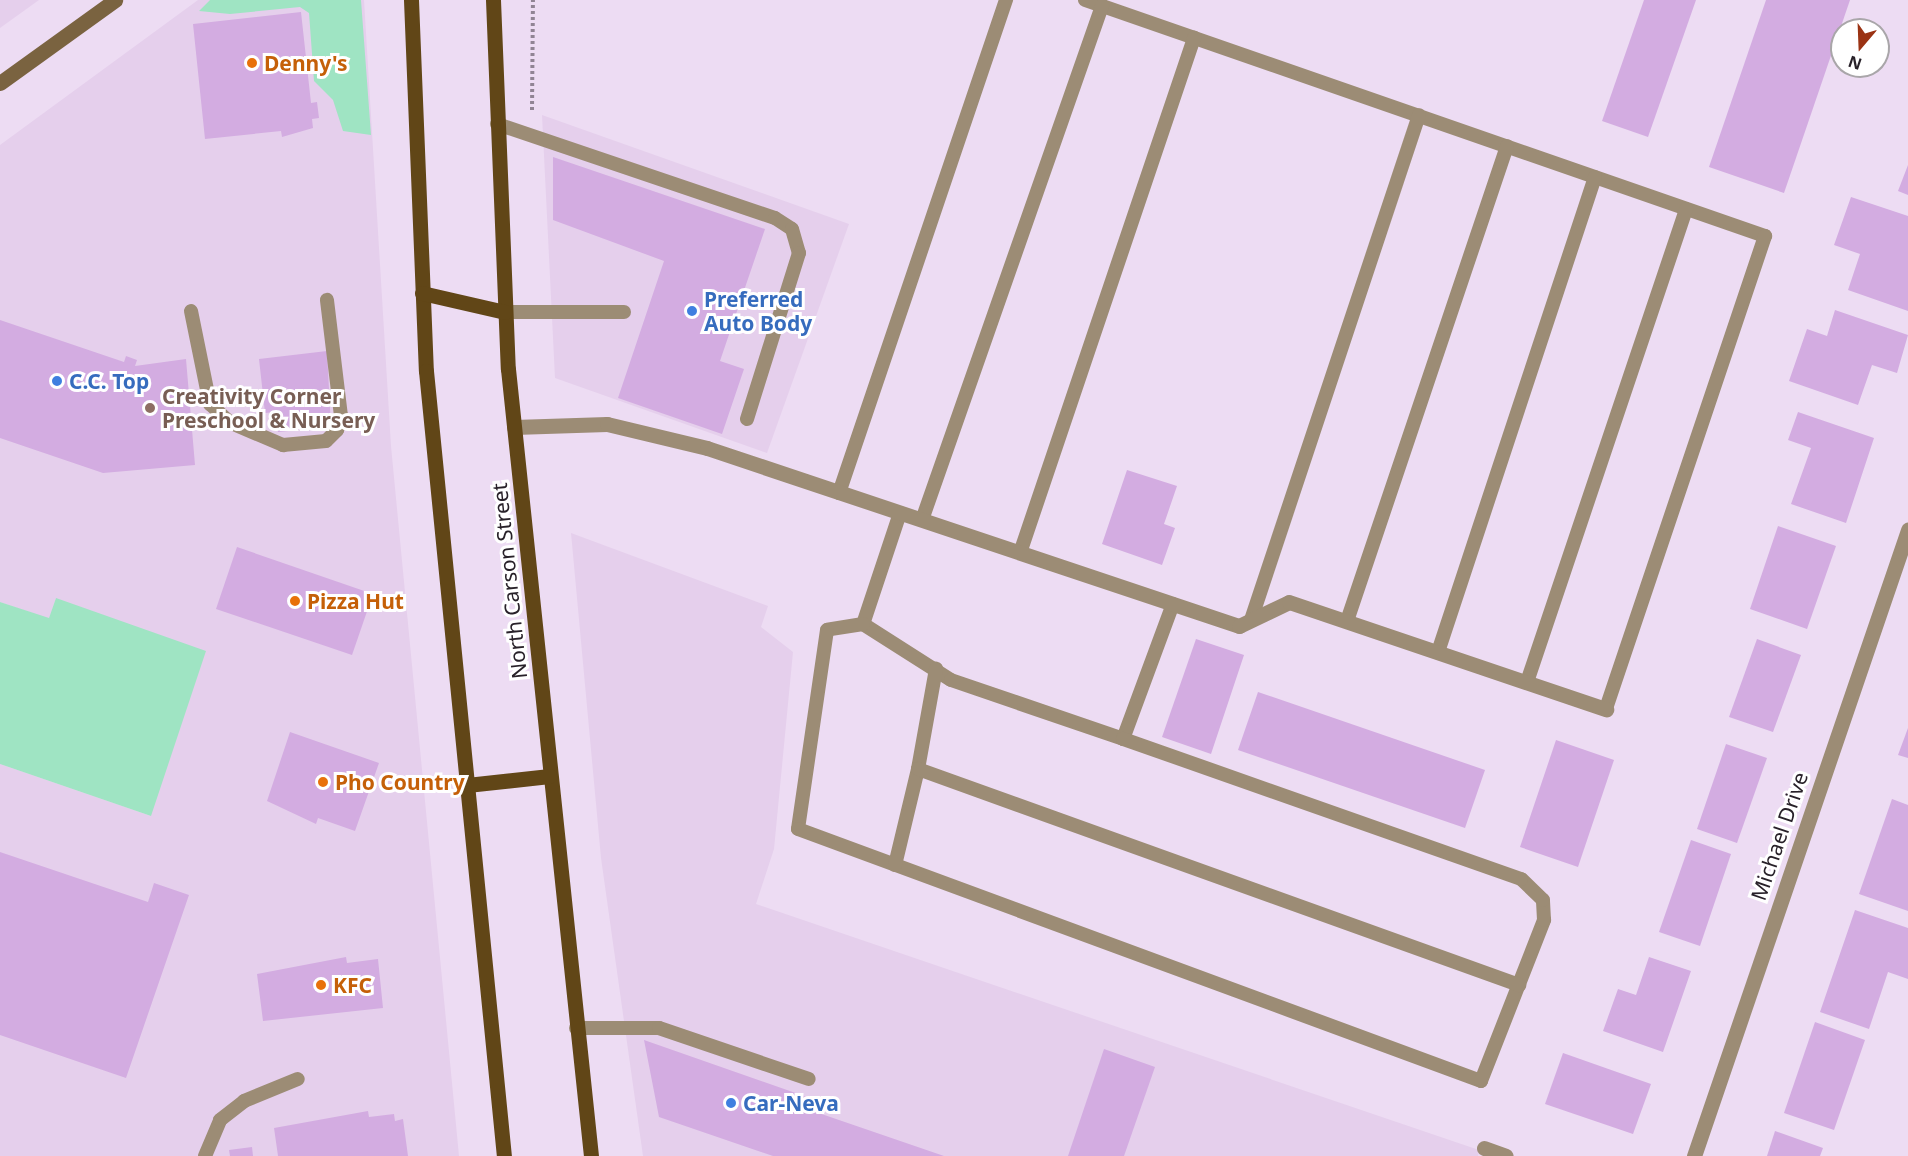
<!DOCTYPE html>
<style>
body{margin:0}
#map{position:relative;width:1908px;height:1156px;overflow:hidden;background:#eddcf3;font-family:"Noto Sans",sans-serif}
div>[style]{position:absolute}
.built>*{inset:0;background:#e5cfec}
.green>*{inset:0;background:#9fe4c3}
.building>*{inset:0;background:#d3ace1}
.path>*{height:4px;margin-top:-2px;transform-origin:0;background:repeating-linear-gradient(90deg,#918494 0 3px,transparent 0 6px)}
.lane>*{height:14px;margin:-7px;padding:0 7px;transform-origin:7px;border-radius:7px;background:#9c8c75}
.street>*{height:15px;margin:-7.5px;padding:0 7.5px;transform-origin:7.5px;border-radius:7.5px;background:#9c8c75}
.secondary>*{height:15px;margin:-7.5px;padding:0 7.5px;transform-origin:7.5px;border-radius:7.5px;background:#7a6340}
.primary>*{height:15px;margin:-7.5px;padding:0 7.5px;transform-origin:7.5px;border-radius:7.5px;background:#614617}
.dots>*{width:16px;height:16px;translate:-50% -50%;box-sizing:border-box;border:3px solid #fff;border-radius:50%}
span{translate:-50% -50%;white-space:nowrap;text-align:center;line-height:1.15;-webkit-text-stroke:6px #fff;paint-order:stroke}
.food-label{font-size:21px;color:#c56008;font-weight:700}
.left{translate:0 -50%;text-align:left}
.shop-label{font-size:21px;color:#366cbe;font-weight:700}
.education-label{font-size:21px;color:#785e54;font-weight:700}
.street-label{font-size:21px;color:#282129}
.north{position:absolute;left:1830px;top:18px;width:60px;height:60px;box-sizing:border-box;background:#fff;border:2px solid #a9a6a9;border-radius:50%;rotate:199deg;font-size:16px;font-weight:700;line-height:24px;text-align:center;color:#282129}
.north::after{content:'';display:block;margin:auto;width:21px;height:27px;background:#9b3314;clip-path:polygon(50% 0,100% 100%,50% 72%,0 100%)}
</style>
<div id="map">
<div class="built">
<i style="clip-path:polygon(0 0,39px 0,0 28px)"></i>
<i style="clip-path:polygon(198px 0,364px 0,391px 446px,459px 1156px,0 1156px,0 764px,151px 816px,56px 598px,49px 619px,0 602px,0 145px)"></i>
<i style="clip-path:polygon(542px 115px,849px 224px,767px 453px,555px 378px)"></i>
<i style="clip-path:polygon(571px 533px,768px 606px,761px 627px,793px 652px,774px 849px,756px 904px,1479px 1150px,1478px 1156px,643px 1156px,601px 858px)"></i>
</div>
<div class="green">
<i style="clip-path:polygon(210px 0,361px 0,371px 135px,343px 131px,333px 100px,314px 81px,309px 13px,300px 7px,230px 14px,199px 11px)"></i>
<i style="clip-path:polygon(56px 598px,206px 651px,151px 816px,0 764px,0 602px,49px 618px)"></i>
</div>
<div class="building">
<i style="clip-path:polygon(1644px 0,1696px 0,1648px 137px,1602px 121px)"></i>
<i style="clip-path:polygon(1766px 0,1850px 0,1784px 193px,1709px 167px)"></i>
<i style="clip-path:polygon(301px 12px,311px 103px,317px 102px,319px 118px,312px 119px,313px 128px,282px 137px,281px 131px,205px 139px,193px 24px)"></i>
<i style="clip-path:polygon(553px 157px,765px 229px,720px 361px,744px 369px,722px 434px,618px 398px,664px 261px,553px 220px)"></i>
<i style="clip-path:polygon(1908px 165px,1908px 195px,1898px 191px)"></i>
<i style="clip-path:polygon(1851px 197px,1908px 216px,1908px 311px,1848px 290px,1860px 254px,1834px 245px)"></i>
<i style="clip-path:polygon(1835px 310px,1908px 335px,1897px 373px,1872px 365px,1858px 405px,1789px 381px,1807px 329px,1827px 336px)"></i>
<i style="clip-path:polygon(0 320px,124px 362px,126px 356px,137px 360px,135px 366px,186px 359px,195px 465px,103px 473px,0 438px)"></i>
<i style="clip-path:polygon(327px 351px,331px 427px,278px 432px,275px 412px,265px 413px,259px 359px)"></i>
<i style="clip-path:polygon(1798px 412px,1874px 438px,1846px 523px,1791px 504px,1811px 448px,1788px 440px)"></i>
<i style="clip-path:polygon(1127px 470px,1177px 486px,1164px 524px,1175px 528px,1162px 565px,1102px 544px)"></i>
<i style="clip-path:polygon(1778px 526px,1836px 546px,1807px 629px,1750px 609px)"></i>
<i style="clip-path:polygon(237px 547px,373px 594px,352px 655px,216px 609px)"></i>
<i style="clip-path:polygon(1196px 639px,1244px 655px,1211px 754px,1162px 737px)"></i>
<i style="clip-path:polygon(1757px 639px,1801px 655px,1773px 732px,1729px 717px)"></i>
<i style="clip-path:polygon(1258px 692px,1485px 770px,1465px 828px,1238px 750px)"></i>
<i style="clip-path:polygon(1908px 728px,1908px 758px,1898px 755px)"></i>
<i style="clip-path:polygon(290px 732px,379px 763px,355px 831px,318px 818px,316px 824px,267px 801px)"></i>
<i style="clip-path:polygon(1556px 740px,1614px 760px,1578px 867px,1520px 847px)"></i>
<i style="clip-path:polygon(1726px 744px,1767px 758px,1737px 843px,1697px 829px)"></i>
<i style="clip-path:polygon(1892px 799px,1908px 805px,1908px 911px,1859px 894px)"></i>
<i style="clip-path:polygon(1691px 840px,1731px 854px,1700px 946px,1659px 932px)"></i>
<i style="clip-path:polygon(0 852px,148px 902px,154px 883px,189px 895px,126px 1078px,0 1035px)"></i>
<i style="clip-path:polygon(1855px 910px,1908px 928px,1908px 979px,1888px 972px,1869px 1029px,1820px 1012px)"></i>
<i style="clip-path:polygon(346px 957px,347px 963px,378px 959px,383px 1008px,263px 1021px,257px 974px)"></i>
<i style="clip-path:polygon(1649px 957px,1691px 971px,1663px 1052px,1603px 1031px,1618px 989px,1636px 995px)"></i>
<i style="clip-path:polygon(1815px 1022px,1865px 1040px,1834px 1130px,1784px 1113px)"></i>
<i style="clip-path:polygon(644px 1040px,807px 1097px,804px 1108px,944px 1156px,773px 1156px,659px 1117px)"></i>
<i style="clip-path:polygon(1104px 1049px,1155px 1067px,1124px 1156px,1068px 1156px)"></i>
<i style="clip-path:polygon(1563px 1053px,1651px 1084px,1633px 1134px,1545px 1104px)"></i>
<i style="clip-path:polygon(368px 1111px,369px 1117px,394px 1114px,395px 1121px,403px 1119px,408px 1156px,278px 1156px,274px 1128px)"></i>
<i style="clip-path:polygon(1775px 1131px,1823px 1148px,1820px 1156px,1767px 1156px)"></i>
<i style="clip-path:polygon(252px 1147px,253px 1156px,230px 1156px,229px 1150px)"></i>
</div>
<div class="path">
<i style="left:532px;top:110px;width:110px;rotate:-89.5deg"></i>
</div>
<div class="lane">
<i style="left:1085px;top:0;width:720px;rotate:19.14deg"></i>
<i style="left:1765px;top:236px;width:499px;rotate:108.6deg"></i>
<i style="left:497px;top:124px;width:293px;rotate:18.7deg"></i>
<i style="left:775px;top:218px;width:20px;rotate:33deg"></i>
<i style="left:792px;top:229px;width:25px;rotate:74deg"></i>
<i style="left:799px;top:253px;width:174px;rotate:107.4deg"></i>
<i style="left:191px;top:311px;width:95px;rotate:78.5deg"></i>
<i style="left:210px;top:404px;width:26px;rotate:43deg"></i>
<i style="left:229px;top:422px;width:59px;rotate:23.1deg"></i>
<i style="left:283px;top:445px;width:43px;rotate:-5.3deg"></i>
<i style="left:326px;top:441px;width:16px;rotate:-45deg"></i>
<i style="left:337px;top:430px;width:15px;rotate:-74deg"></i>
<i style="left:341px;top:416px;width:117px;rotate:-96.9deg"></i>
<i style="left:505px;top:312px;width:119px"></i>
<i style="left:839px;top:493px;width:521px;rotate:-71.29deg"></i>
<i style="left:900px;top:513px;width:117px;rotate:108.4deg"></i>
<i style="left:863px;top:624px;width:104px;rotate:32.5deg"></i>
<i style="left:951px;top:680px;width:182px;rotate:18.9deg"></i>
<i style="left:1123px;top:739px;width:144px;rotate:-69.7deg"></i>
<i style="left:922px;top:520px;width:545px;rotate:-70.7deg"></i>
<i style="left:1020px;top:553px;width:544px;rotate:-71.33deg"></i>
<i style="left:1251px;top:620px;width:532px;rotate:-71.6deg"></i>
<i style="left:1347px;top:621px;width:501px;rotate:-71.38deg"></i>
<i style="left:863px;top:624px;width:36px;rotate:171deg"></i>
<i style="left:827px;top:630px;width:201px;rotate:98.3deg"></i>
<i style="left:798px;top:829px;width:728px;rotate:20.25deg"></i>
<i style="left:1481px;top:1081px;width:173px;rotate:-68.6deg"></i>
<i style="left:1544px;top:920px;width:20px;rotate:-93deg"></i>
<i style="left:1543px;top:900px;width:30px;rotate:-136deg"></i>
<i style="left:1521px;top:879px;width:422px;rotate:-160.6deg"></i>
<i style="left:1438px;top:652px;width:500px;rotate:-71.71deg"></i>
<i style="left:1527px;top:682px;width:499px;rotate:-71.4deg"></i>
<i style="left:918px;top:769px;width:102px;rotate:-79.8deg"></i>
<i style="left:895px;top:865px;width:99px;rotate:-76.5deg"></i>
<i style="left:918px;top:769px;width:639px;rotate:19.77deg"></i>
<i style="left:576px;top:1028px;width:83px"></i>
<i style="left:659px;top:1028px;width:158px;rotate:18.8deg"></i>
<i style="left:205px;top:1156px;width:39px;rotate:-67deg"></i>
<i style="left:220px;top:1120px;width:31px;rotate:-38deg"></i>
<i style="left:244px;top:1101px;width:58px;rotate:-22.2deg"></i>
</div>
<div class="street">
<i style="left:514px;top:427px;width:93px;rotate:-1.8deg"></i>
<i style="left:607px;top:424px;width:103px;rotate:13.5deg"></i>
<i style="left:707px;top:448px;width:561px;rotate:18.5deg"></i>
<i style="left:1239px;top:626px;width:55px;rotate:-25.6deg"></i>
<i style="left:1289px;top:602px;width:335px;rotate:18.7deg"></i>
<i style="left:1484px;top:1148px;width:23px;rotate:20deg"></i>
<i style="left:1694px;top:1156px;width:662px;rotate:-71.13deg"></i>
</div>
<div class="secondary">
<i style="left:0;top:83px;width:142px;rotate:-35.8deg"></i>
</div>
<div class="primary">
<i style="left:411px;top:0;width:371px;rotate:87.7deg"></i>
<i style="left:426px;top:371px;width:789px;rotate:84.33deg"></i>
<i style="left:493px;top:0;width:369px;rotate:87.7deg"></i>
<i style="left:508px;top:369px;width:791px;rotate:83.98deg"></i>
<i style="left:422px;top:293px;width:85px;rotate:12.9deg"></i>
<i style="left:467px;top:785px;width:83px;rotate:-6.2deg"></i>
</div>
<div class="dots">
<i style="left:252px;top:63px;background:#e8710a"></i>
<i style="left:692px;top:311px;background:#3f7fe0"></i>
<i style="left:57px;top:381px;background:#3f7fe0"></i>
<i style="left:150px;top:408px;background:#8d6e63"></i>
<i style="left:295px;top:601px;background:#e8710a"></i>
<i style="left:323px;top:782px;background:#e8710a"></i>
<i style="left:321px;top:985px;background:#e8710a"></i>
<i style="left:731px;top:1103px;background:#3f7fe0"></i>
</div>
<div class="food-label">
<span class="left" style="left:264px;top:63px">Denny's</span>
<span class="left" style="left:307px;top:601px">Pizza Hut</span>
<span class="left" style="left:335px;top:782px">Pho Country</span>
<span class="left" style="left:333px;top:985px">KFC</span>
</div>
<div class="shop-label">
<span class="left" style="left:704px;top:311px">Preferred<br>Auto Body</span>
<span class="left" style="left:69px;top:381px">C.C. Top</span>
<span class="left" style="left:743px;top:1103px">Car-Neva</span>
</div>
<div class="education-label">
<span class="left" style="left:162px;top:408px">Creativity Corner<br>Preschool &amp; Nursery</span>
</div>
<div class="street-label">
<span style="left:509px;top:581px;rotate:-96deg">North Carson Street</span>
<span style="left:1779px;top:836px;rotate:-71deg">Michael Drive</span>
</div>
<div class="north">N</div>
</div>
